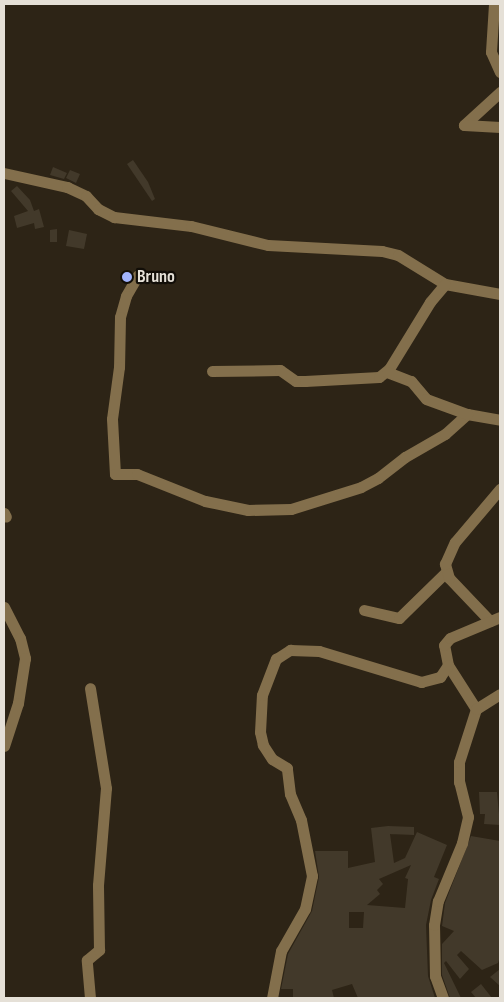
<!DOCTYPE html>
<style>
body{margin:0}
#map{position:relative;width:504px;height:1002px;overflow:hidden;background:#2d2416;font-family:"Sofia Sans Condensed",sans-serif}
div>[style]{position:absolute}
.building>*{inset:0;background:#42392a}
.minor>*{height:11px;margin:-5.5px;padding:0 5.5px;transform-origin:5.5px;border-radius:5.5px;background:#836f4c}
.dots>*{width:14px;height:14px;translate:-50% -50%;box-sizing:border-box;border:2px solid #120e08;border-radius:50%}
span{translate:-50% -50%;white-space:nowrap;text-align:center;line-height:1.15;-webkit-text-stroke:4.5px #120e08;paint-order:stroke}
.poi-label{font-size:18px;color:#e5e0d7;font-weight:700}
.left{translate:0 -50%;text-align:left}
.frame{position:absolute;inset:0;border:5px solid #e5e0d7;pointer-events:none}
</style>
<div id="map">
<div class="building">
<i style="clip-path:polygon(133px 160px,148px 182px,155px 199px,152px 201px,127px 164px)"></i>
<i style="clip-path:polygon(53px 167px,67px 173px,64px 179px,50px 175px)"></i>
<i style="clip-path:polygon(70px 170px,80px 174px,76px 183px,66px 178px)"></i>
<i style="clip-path:polygon(17px 186px,30px 200px,34px 211px,39px 209px,44px 227px,35px 229px,34px 223px,17px 228px,14px 216px,28px 211px,11px 191px)"></i>
<i style="clip-path:polygon(57px 229px,57px 242px,50px 242px,50px 230px)"></i>
<i style="clip-path:polygon(69px 230px,87px 234px,84px 249px,66px 246px)"></i>
<i style="clip-path:polygon(479px 792px,497px 792px,500px 825px,484px 824px,485px 814px,480px 814px)"></i>
<i style="clip-path:polygon(evenodd,388px 826px,414px 827px,414px 835px,390px 834px,394px 863px,405px 858px,417px 832px,447px 845px,434px 877px,439px 879px,431px 900px,426px 925px,428px 976px,435px 998px,358px 998px,352px 984px,332px 990px,334px 998px,293px 998px,293px 989px,281px 989px,288px 954px,312px 911px,319px 877px,315px 851px,348px 851px,348px 868px,375px 862px,371px 828px,388px 826px,411px 865px,405px 878px,408px 879px,405px 908px,367px 905px,380px 894px,377px 890px,383px 884px,379px 879px,411px 865px,388px 826px,349px 912px,364px 912px,363px 928px,349px 928px,349px 912px)"></i>
<i style="clip-path:polygon(471px 836px,500px 841px,500px 957px,498px 963px,482px 970px,461px 951px,457px 955px,469px 969px,460px 979px,446px 961px,444px 963px,461px 998px,450px 998px,442px 975px,442px 944px,454px 931px,442px 926px,445px 903px)"></i>
<i style="clip-path:polygon(500px 969px,500px 986px,490px 977px)"></i>
<i style="clip-path:polygon(481px 984px,492px 998px,476px 998px,471px 992px)"></i>
</div>
<div class="minor">
<i style="left:494px;top:4px;width:48px;rotate:93.6deg"></i>
<i style="left:491px;top:52px;width:22px;rotate:66deg"></i>
<i style="left:500px;top:92px;width:49px;rotate:137.5deg"></i>
<i style="left:464px;top:125px;width:36px;rotate:3deg"></i>
<i style="left:4px;top:173px;width:65px;rotate:12.5deg"></i>
<i style="left:67px;top:187px;width:21px;rotate:25deg"></i>
<i style="left:86px;top:196px;width:18px;rotate:47deg"></i>
<i style="left:98px;top:209px;width:18px;rotate:27deg"></i>
<i style="left:114px;top:217px;width:78px;rotate:6.7deg"></i>
<i style="left:191px;top:226px;width:79px;rotate:13.9deg"></i>
<i style="left:268px;top:245px;width:114px;rotate:3deg"></i>
<i style="left:382px;top:251px;width:16px;rotate:14deg"></i>
<i style="left:398px;top:255px;width:55px;rotate:31.7deg"></i>
<i style="left:445px;top:284px;width:56px;rotate:10.3deg"></i>
<i style="left:138px;top:275px;width:24px;rotate:120deg"></i>
<i style="left:126px;top:296px;width:22px;rotate:106deg"></i>
<i style="left:120px;top:317px;width:50px;rotate:91.1deg"></i>
<i style="left:119px;top:367px;width:52px;rotate:97.7deg"></i>
<i style="left:112px;top:419px;width:55px;rotate:86.9deg"></i>
<i style="left:115px;top:474px;width:22px"></i>
<i style="left:137px;top:474px;width:73px;rotate:21.7deg"></i>
<i style="left:205px;top:501px;width:44px;rotate:11.8deg"></i>
<i style="left:248px;top:510px;width:43px;rotate:-1.3deg"></i>
<i style="left:291px;top:509px;width:73px;rotate:-17.4deg"></i>
<i style="left:361px;top:487px;width:19px;rotate:-28deg"></i>
<i style="left:378px;top:478px;width:34px;rotate:-38deg"></i>
<i style="left:405px;top:457px;width:46px;rotate:-29.9deg"></i>
<i style="left:445px;top:434px;width:30px;rotate:-42deg"></i>
<i style="left:467px;top:414px;width:34px;rotate:10deg"></i>
<i style="left:212px;top:371px;width:68px;rotate:-0.8deg"></i>
<i style="left:280px;top:370px;width:19px;rotate:35deg"></i>
<i style="left:296px;top:381px;width:9px"></i>
<i style="left:305px;top:381px;width:74px;rotate:-3.1deg"></i>
<i style="left:379px;top:377px;width:13px;rotate:-39deg"></i>
<i style="left:389px;top:369px;width:79px;rotate:-58.5deg"></i>
<i style="left:430px;top:302px;width:23px;rotate:-50deg"></i>
<i style="left:387px;top:372px;width:26px;rotate:21deg"></i>
<i style="left:411px;top:381px;width:23px;rotate:50deg"></i>
<i style="left:426px;top:399px;width:44px;rotate:20.1deg"></i>
<i style="left:4px;top:513px;width:4px;rotate:63deg"></i>
<i style="left:4px;top:607px;width:35px;rotate:63deg"></i>
<i style="left:20px;top:638px;width:21px;rotate:76deg"></i>
<i style="left:25px;top:658px;width:46px;rotate:98.8deg"></i>
<i style="left:18px;top:703px;width:45px;rotate:108deg"></i>
<i style="left:364px;top:610px;width:36px;rotate:13deg"></i>
<i style="left:399px;top:618px;width:66px;rotate:-44.4deg"></i>
<i style="left:490px;top:621px;width:59px;rotate:-133.6deg"></i>
<i style="left:449px;top:578px;width:15px;rotate:-106deg"></i>
<i style="left:445px;top:564px;width:24px;rotate:-66deg"></i>
<i style="left:455px;top:542px;width:70px;rotate:-49.7deg"></i>
<i style="left:476px;top:709px;width:52px;rotate:-122.5deg"></i>
<i style="left:448px;top:665px;width:20px;rotate:-101deg"></i>
<i style="left:444px;top:645px;width:9px;rotate:-49deg"></i>
<i style="left:450px;top:638px;width:54px;rotate:-22.8deg"></i>
<i style="left:90px;top:998px;width:38px;rotate:-95deg"></i>
<i style="left:87px;top:960px;width:16px;rotate:-40deg"></i>
<i style="left:99px;top:950px;width:65px;rotate:-90.9deg"></i>
<i style="left:98px;top:885px;width:97px;rotate:-85.3deg"></i>
<i style="left:106px;top:788px;width:101px;rotate:-99.1deg"></i>
<i style="left:272px;top:998px;width:48px;rotate:-79.2deg"></i>
<i style="left:281px;top:951px;width:48px;rotate:-60.3deg"></i>
<i style="left:305px;top:909px;width:34px;rotate:-78deg"></i>
<i style="left:312px;top:876px;width:57px;rotate:-101.1deg"></i>
<i style="left:301px;top:820px;width:28px;rotate:-113deg"></i>
<i style="left:290px;top:794px;width:26px;rotate:-97deg"></i>
<i style="left:287px;top:768px;width:17px;rotate:-149deg"></i>
<i style="left:272px;top:759px;width:17px;rotate:-123deg"></i>
<i style="left:263px;top:745px;width:13px;rotate:-103deg"></i>
<i style="left:260px;top:732px;width:37px;rotate:-87deg"></i>
<i style="left:262px;top:695px;width:39px;rotate:-69deg"></i>
<i style="left:276px;top:659px;width:17px;rotate:-33deg"></i>
<i style="left:290px;top:650px;width:29px;rotate:2deg"></i>
<i style="left:319px;top:651px;width:107px;rotate:16.9deg"></i>
<i style="left:421px;top:682px;width:20px;rotate:-15deg"></i>
<i style="left:440px;top:677px;width:14px;rotate:-56deg"></i>
<i style="left:443px;top:998px;width:23px;rotate:-110deg"></i>
<i style="left:435px;top:976px;width:51px;rotate:-91.1deg"></i>
<i style="left:434px;top:925px;width:24px;rotate:-81deg"></i>
<i style="left:438px;top:901px;width:63px;rotate:-67.5deg"></i>
<i style="left:462px;top:843px;width:27px;rotate:-77deg"></i>
<i style="left:468px;top:817px;width:36px;rotate:-104deg"></i>
<i style="left:459px;top:782px;width:20px;rotate:-90deg"></i>
<i style="left:459px;top:762px;width:56px;rotate:-72.2deg"></i>
<i style="left:476px;top:709px;width:28px;rotate:-32deg"></i>
</div>
<div class="dots">
<i style="left:127px;top:277px;background:#a1b3fd"></i>
</div>
<div class="poi-label">
<span class="left" style="left:137px;top:277px">Bruno</span>
</div>
<div class="frame"></div>
</div>
